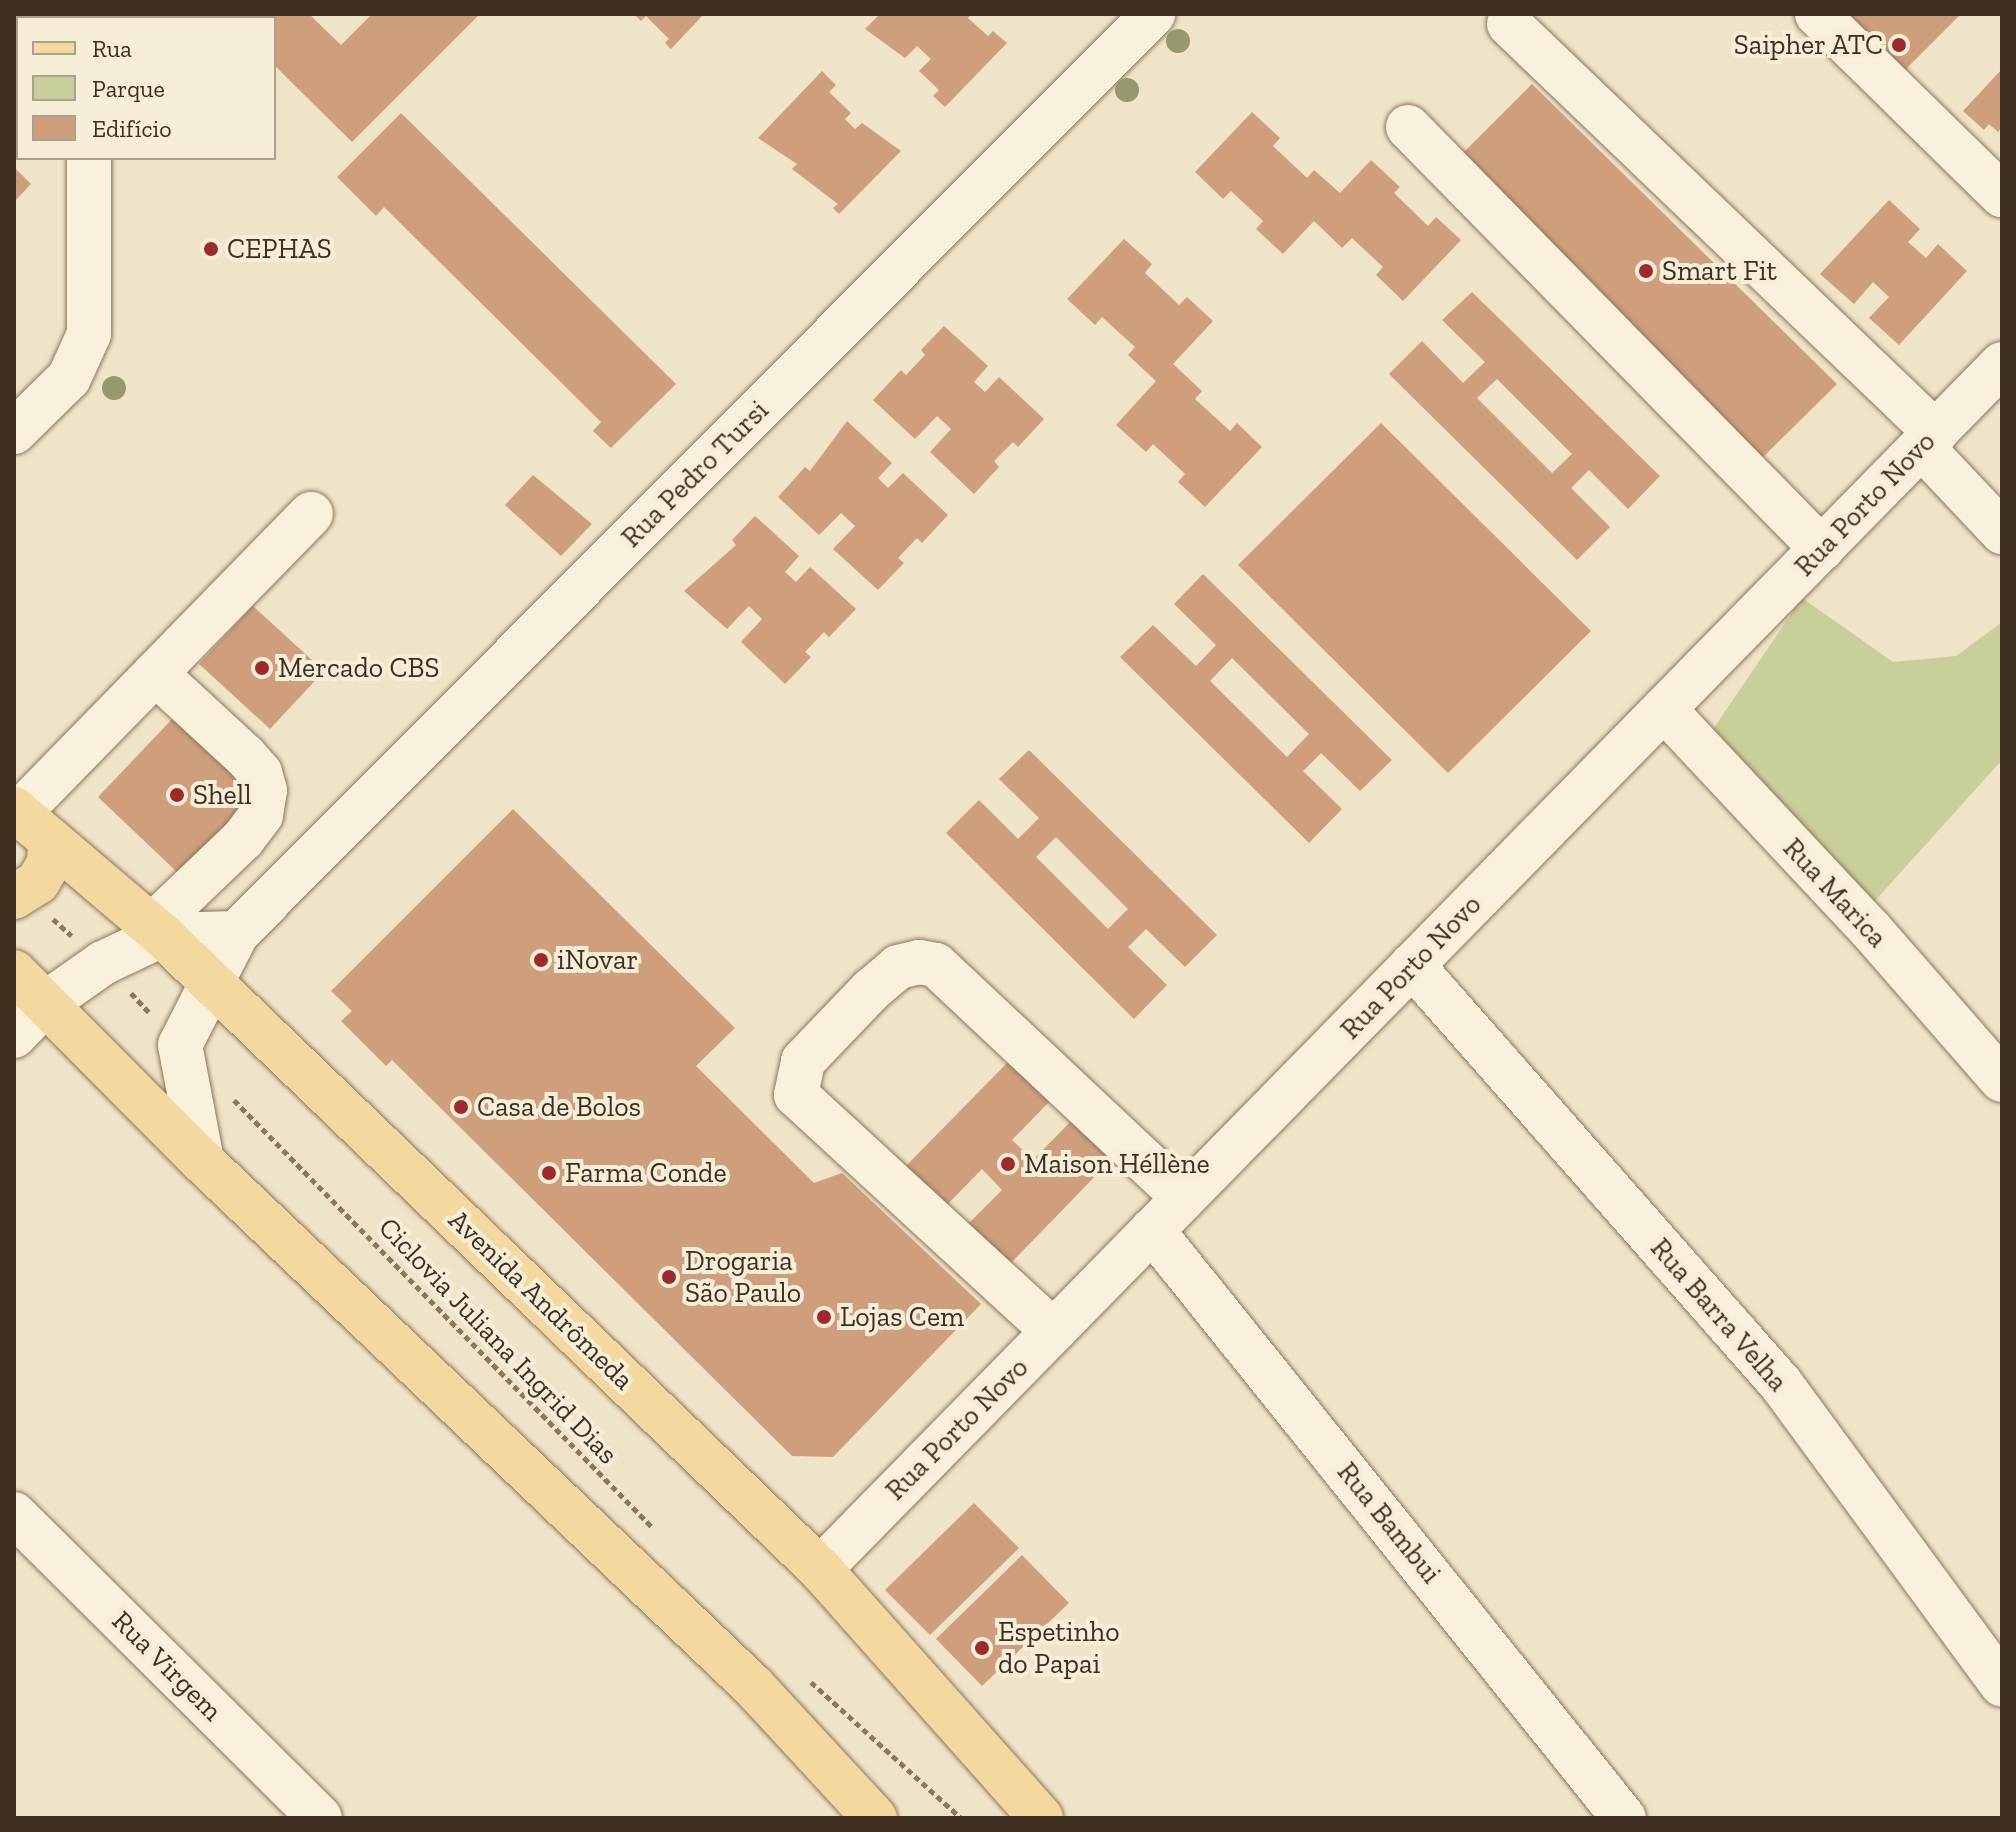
<!DOCTYPE html>
<meta charset="utf-8">
<style>
body{margin:0}
#map{position:relative;width:2016px;height:1832px;overflow:hidden;background:#f0e4c8;font-family:"Zilla Slab",serif}
div>[style]{position:absolute}
.green>*{inset:0;background:#c9cf9b}
.building>*{inset:0;background:#cf9f7d}
.path>*{height:5px;margin-top:-2.5px;transform-origin:0;background:repeating-linear-gradient(90deg,#8d765c 0 6px,transparent 0 10px)}
.roads{filter:drop-shadow(0 0 2px #8d765c) drop-shadow(0 0 2px #8d765c)}
.minor>*{height:44px;margin:-22px;padding:0 22px;transform-origin:22px;border-radius:22px;background:#faf1dc}
.major>*{height:44px;margin:-22px;padding:0 22px;transform-origin:22px;border-radius:22px;background:#f3d9a0}
.trees>*{width:24px;height:24px;margin:-12px;border-radius:50%;background:#96986f}
.dots>*{width:22px;height:22px;translate:-50% -50%;box-sizing:border-box;border:4px solid #f7eed8;border-radius:50%}
span{translate:-50% -50%;white-space:nowrap;text-align:center;line-height:1.15;-webkit-text-stroke:8px #f7eed8;paint-order:stroke}
.poi-label{font-size:28px;color:#3d2e20}
.right{translate:-100% -50%;text-align:right}
.left{translate:0 -50%;text-align:left}
.street-label{font-size:28px;color:#3d2e20}
.frame{position:absolute;inset:0;border:16px solid #3d2e20;pointer-events:none}
.legend{position:absolute;left:16px;top:16px;width:260px;height:144px;box-sizing:border-box;background:#f7eed8;border:2px solid #ada18e;margin:0;padding:10px 14px;list-style:none;font-size:24px;color:#3d2e20}
.legend li{display:flex;align-items:center;gap:16px;height:40px}
.legend b{width:40px;border:2px solid #ada18e}
</style>
<div id="map">
<div class="green">
<i style="clip-path:polygon(1802px 598px,1893px 662px,1956px 656px,2002px 622px,2002px 760px,1873px 903px,1709px 735px)"></i>
</div>
<div class="building">
<i style="clip-path:polygon(223px 14px,309px 14px,341px 45px,372px 14px,480px 14px,352px 142px,274px 65px,274px 18px)"></i>
<i style="clip-path:polygon(634px 14px,704px 14px,671px 49px,665px 43px,669px 39px,646px 16px,641px 21px)"></i>
<i style="clip-path:polygon(880px 14px,972px 14px,968px 18px,988px 36px,993px 31px,1007px 43px,945px 107px,933px 96px,939px 90px,919px 71px,931px 59px,917px 46px,905px 58px,865px 29px)"></i>
<i style="clip-path:polygon(1838px 14px,1961px 14px,1900px 75px)"></i>
<i style="clip-path:polygon(2002px 69px,2002px 127px,1998px 132px,1989px 124px,1984px 130px,1963px 111px)"></i>
<i style="clip-path:polygon(822px 71px,836px 85px,829px 92px,851px 113px,845px 119px,855px 129px,862px 123px,901px 151px,839px 214px,833px 208px,838px 204px,792px 169px,797px 164px,758px 138px)"></i>
<i style="clip-path:polygon(1532px 84px,1837px 384px,1761px 459px,1457px 159px)"></i>
<i style="clip-path:polygon(1252px 112px,1280px 138px,1273px 146px,1307px 178px,1314px 170px,1340px 193px,1371px 160px,1400px 187px,1394px 193px,1428px 226px,1436px 217px,1461px 240px,1403px 301px,1376px 275px,1383px 267px,1352px 238px,1342px 248px,1314px 221px,1283px 254px,1256px 229px,1263px 221px,1231px 191px,1223px 199px,1195px 172px)"></i>
<i style="clip-path:polygon(401px 113px,676px 384px,611px 448px,593px 431px,601px 422px,384px 207px,376px 216px,337px 177px)"></i>
<i style="clip-path:polygon(14px 167px,31px 184px,14px 202px)"></i>
<i style="clip-path:polygon(1889px 200px,1920px 229px,1908px 242px,1926px 258px,1938px 244px,1967px 271px,1899px 345px,1869px 318px,1889px 297px,1873px 282px,1854px 304px,1820px 274px)"></i>
<i style="clip-path:polygon(1124px 239px,1152px 264px,1145px 273px,1179px 305px,1187px 297px,1213px 321px,1173px 364px,1202px 391px,1195px 399px,1230px 431px,1237px 423px,1262px 447px,1205px 507px,1178px 482px,1185px 474px,1153px 444px,1146px 452px,1116px 425px,1156px 381px,1128px 355px,1135px 347px,1102px 317px,1095px 325px,1067px 299px)"></i>
<i style="clip-path:polygon(evenodd,1472px 292px,1660px 476px,1628px 509px,1589px 470px,1571px 488px,1610px 527px,1577px 560px,1389px 374px,1422px 341px,1463px 383px,1485px 362px,1442px 320px,1472px 292px,1497px 379px,1572px 454px,1552px 473px,1477px 398px,1497px 379px)"></i>
<i style="clip-path:polygon(944px 326px,988px 366px,974px 382px,985px 392px,999px 377px,1044px 419px,1018px 447px,1013px 442px,994px 461px,999px 467px,974px 494px,930px 452px,951px 429px,937px 416px,915px 439px,873px 400px,901px 370px,906px 375px,925px 355px,921px 350px)"></i>
<i style="clip-path:polygon(847px 421px,892px 463px,878px 478px,888px 488px,903px 473px,948px 515px,922px 543px,917px 538px,898px 558px,904px 563px,878px 590px,833px 549px,855px 526px,841px 513px,819px 535px,778px 497px,805px 467px,810px 471px)"></i>
<i style="clip-path:polygon(1381px 423px,1591px 631px,1448px 773px,1238px 565px)"></i>
<i style="clip-path:polygon(533px 475px,592px 524px,561px 556px,505px 505px)"></i>
<i style="clip-path:polygon(755px 516px,799px 556px,785px 572px,796px 582px,810px 567px,856px 609px,829px 637px,824px 632px,805px 652px,811px 657px,785px 684px,741px 642px,762px 619px,749px 606px,727px 629px,684px 591px,736px 545px,732px 540px)"></i>
<i style="clip-path:polygon(evenodd,1203px 574px,1392px 760px,1360px 791px,1321px 753px,1303px 771px,1342px 809px,1309px 843px,1120px 657px,1153px 625px,1196px 666px,1216px 645px,1174px 604px,1203px 574px,1232px 658px,1309px 734px,1287px 757px,1210px 681px,1232px 658px)"></i>
<i style="clip-path:polygon(253px 606px,324px 671px,270px 729px,199px 664px)"></i>
<i style="clip-path:polygon(175px 716px,256px 793px,179px 874px,98px 797px)"></i>
<i style="clip-path:polygon(evenodd,1029px 750px,1217px 935px,1185px 967px,1146px 929px,1128px 947px,1167px 985px,1134px 1019px,946px 833px,979px 800px,1018px 839px,1039px 818px,999px 779px,1029px 750px,1056px 837px,1128px 909px,1108px 929px,1036px 857px,1056px 837px)"></i>
<i style="clip-path:polygon(513px 809px,735px 1028px,696px 1066px,814px 1183px,842px 1173px,981px 1304px,833px 1457px,792px 1456px,392px 1060px,386px 1066px,341px 1021px,352px 1011px,331px 991px)"></i>
<i style="clip-path:polygon(1009px 1061px,1050px 1101px,1012px 1140px,1033px 1160px,1072px 1120px,1112px 1159px,1008px 1266px,966px 1226px,1002px 1190px,982px 1169px,945px 1207px,904px 1168px)"></i>
<i style="clip-path:polygon(974px 1503px,1019px 1548px,930px 1635px,885px 1590px)"></i>
<i style="clip-path:polygon(1022px 1555px,1069px 1603px,982px 1686px,936px 1639px)"></i>
</div>
<div class="path">
<i style="left:53px;top:919px;width:25px;rotate:42deg"></i>
<i style="left:131px;top:993px;width:26px;rotate:47deg"></i>
<i style="left:234px;top:1100px;width:598px;rotate:45.61deg"></i>
<i style="left:811px;top:1682px;width:202px;rotate:42.2deg"></i>
</div>
<div class="roads">
<div class="minor">
<i style="left:1817px;top:14px;width:259px;rotate:44.4deg"></i>
<i style="left:90px;top:18px;width:4px;rotate:-90deg"></i>
<i style="left:1509px;top:24px;width:591px;rotate:43.77deg"></i>
<i style="left:1408px;top:127px;width:591px;rotate:45.55deg"></i>
<i style="left:14px;top:432px;width:77px;rotate:-44.5deg"></i>
<i style="left:69px;top:378px;width:48px;rotate:-65.6deg"></i>
<i style="left:89px;top:334px;width:176px;rotate:-90deg"></i>
<i style="left:1922px;top:447px;width:117px;rotate:46.7deg"></i>
<i style="left:1664px;top:709px;width:303px;rotate:46.9deg"></i>
<i style="left:1871px;top:930px;width:199px;rotate:48.9deg"></i>
<i style="left:19px;top:813px;width:418px;rotate:-45.7deg"></i>
<i style="left:152px;top:926px;width:126px;rotate:-43.7deg"></i>
<i style="left:243px;top:839px;width:30px;rotate:-53deg"></i>
<i style="left:261px;top:815px;width:25px;rotate:-81deg"></i>
<i style="left:265px;top:790px;width:18px;rotate:-106deg"></i>
<i style="left:260px;top:773px;width:23px;rotate:-131deg"></i>
<i style="left:245px;top:756px;width:122px;rotate:-137.3deg"></i>
<i style="left:1412px;top:965px;width:558px;rotate:48.63deg"></i>
<i style="left:1781px;top:1384px;width:373px;rotate:53.7deg"></i>
<i style="left:14px;top:1036px;width:46px;rotate:-45.9deg"></i>
<i style="left:46px;top:1003px;width:70px;rotate:-35.1deg"></i>
<i style="left:103px;top:963px;width:65px;rotate:-25.4deg"></i>
<i style="left:162px;top:935px;width:75px;rotate:-1.5deg"></i>
<i style="left:202px;top:1161px;width:118px;rotate:-100.7deg"></i>
<i style="left:180px;top:1045px;width:126px;rotate:-63deg"></i>
<i style="left:237px;top:933px;width:1298px;rotate:-45.09deg"></i>
<i style="left:1152px;top:1230px;width:754px;rotate:51.25deg"></i>
<i style="left:1053px;top:1331px;width:349px;rotate:-137.4deg"></i>
<i style="left:796px;top:1095px;width:35px;rotate:-78deg"></i>
<i style="left:803px;top:1061px;width:98px;rotate:-46.2deg"></i>
<i style="left:871px;top:990px;width:35px;rotate:-40deg"></i>
<i style="left:898px;top:967px;width:22px;rotate:-13deg"></i>
<i style="left:919px;top:962px;width:17px;rotate:10deg"></i>
<i style="left:936px;top:965px;width:340px;rotate:43.2deg"></i>
<i style="left:14px;top:1514px;width:431px;rotate:44.8deg"></i>
<i style="left:820px;top:1569px;width:1688px;rotate:-45.55deg"></i>
</div>
<div class="major">
<i style="left:14px;top:809px;width:194px;rotate:40.4deg"></i>
<i style="left:162px;top:935px;width:914px;rotate:43.94deg"></i>
<i style="left:820px;top:1569px;width:333px;rotate:48.4deg"></i>
<i style="left:14px;top:897px;width:28px;rotate:-32deg"></i>
<i style="left:38px;top:882px;width:22px;rotate:-60deg"></i>
<i style="left:49px;top:863px;width:19px;rotate:-87deg"></i>
<i style="left:14px;top:972px;width:267px;rotate:45.2deg"></i>
<i style="left:202px;top:1161px;width:761px;rotate:43.62deg"></i>
<i style="left:753px;top:1686px;width:180px;rotate:47.3deg"></i>
</div>
</div>
<div class="trees">
<i style="left:1178px;top:41px"></i>
<i style="left:1127px;top:90px"></i>
<i style="left:114px;top:388px"></i>
</div>
<div class="dots">
<i style="left:1899px;top:45px;background:#9e2a2b"></i>
<i style="left:211px;top:249px;background:#9e2a2b"></i>
<i style="left:1646px;top:271px;background:#9e2a2b"></i>
<i style="left:262px;top:668px;background:#9e2a2b"></i>
<i style="left:177px;top:795px;background:#9e2a2b"></i>
<i style="left:541px;top:960px;background:#9e2a2b"></i>
<i style="left:461px;top:1107px;background:#9e2a2b"></i>
<i style="left:1008px;top:1164px;background:#9e2a2b"></i>
<i style="left:549px;top:1173px;background:#9e2a2b"></i>
<i style="left:669px;top:1277px;background:#9e2a2b"></i>
<i style="left:824px;top:1317px;background:#9e2a2b"></i>
<i style="left:982px;top:1648px;background:#9e2a2b"></i>
</div>
<div class="poi-label">
<span class="right" style="left:1883px;top:45px">Saipher ATC</span>
<span class="left" style="left:227px;top:249px">CEPHAS</span>
<span class="left" style="left:1662px;top:271px">Smart Fit</span>
<span class="left" style="left:278px;top:668px">Mercado CBS</span>
<span class="left" style="left:193px;top:795px">Shell</span>
<span class="left" style="left:557px;top:960px">iNovar</span>
<span class="left" style="left:477px;top:1107px">Casa de Bolos</span>
<span class="left" style="left:1024px;top:1164px">Maison Héllène</span>
<span class="left" style="left:565px;top:1173px">Farma Conde</span>
<span class="left" style="left:685px;top:1277px">Drogaria<br>São Paulo</span>
<span class="left" style="left:840px;top:1317px">Lojas Cem</span>
<span class="left" style="left:998px;top:1648px">Espetinho<br>do Papai</span>
</div>
<div class="street-label">
<span style="left:695px;top:474px;rotate:-45deg">Rua Pedro Tursi</span>
<span style="left:1865px;top:504px;rotate:-46deg">Rua Porto Novo</span>
<span style="left:1835px;top:893px;rotate:47deg">Rua Marica</span>
<span style="left:1411px;top:967px;rotate:-46deg">Rua Porto Novo</span>
<span style="left:541px;top:1300px;rotate:44deg">Avenida Andrômeda</span>
<span style="left:1719px;top:1315px;rotate:49deg">Rua Barra Velha</span>
<span style="left:498px;top:1341px;rotate:46deg">Ciclovia Juliana Ingrid Dias</span>
<span style="left:957px;top:1429px;rotate:-45deg">Rua Porto Novo</span>
<span style="left:1389px;top:1523px;rotate:51deg">Rua Bambui</span>
<span style="left:167px;top:1666px;rotate:45deg">Rua Virgem</span>
</div>
<div class="frame"></div>
<ul class="legend">
<li><b style="height:10px;background:#f3d9a0"></b>Rua</li>
<li><b style="height:22px;background:#c9cf9b"></b>Parque</li>
<li><b style="height:22px;background:#cf9f7d"></b>Edifício</li>
</ul>
</div>
